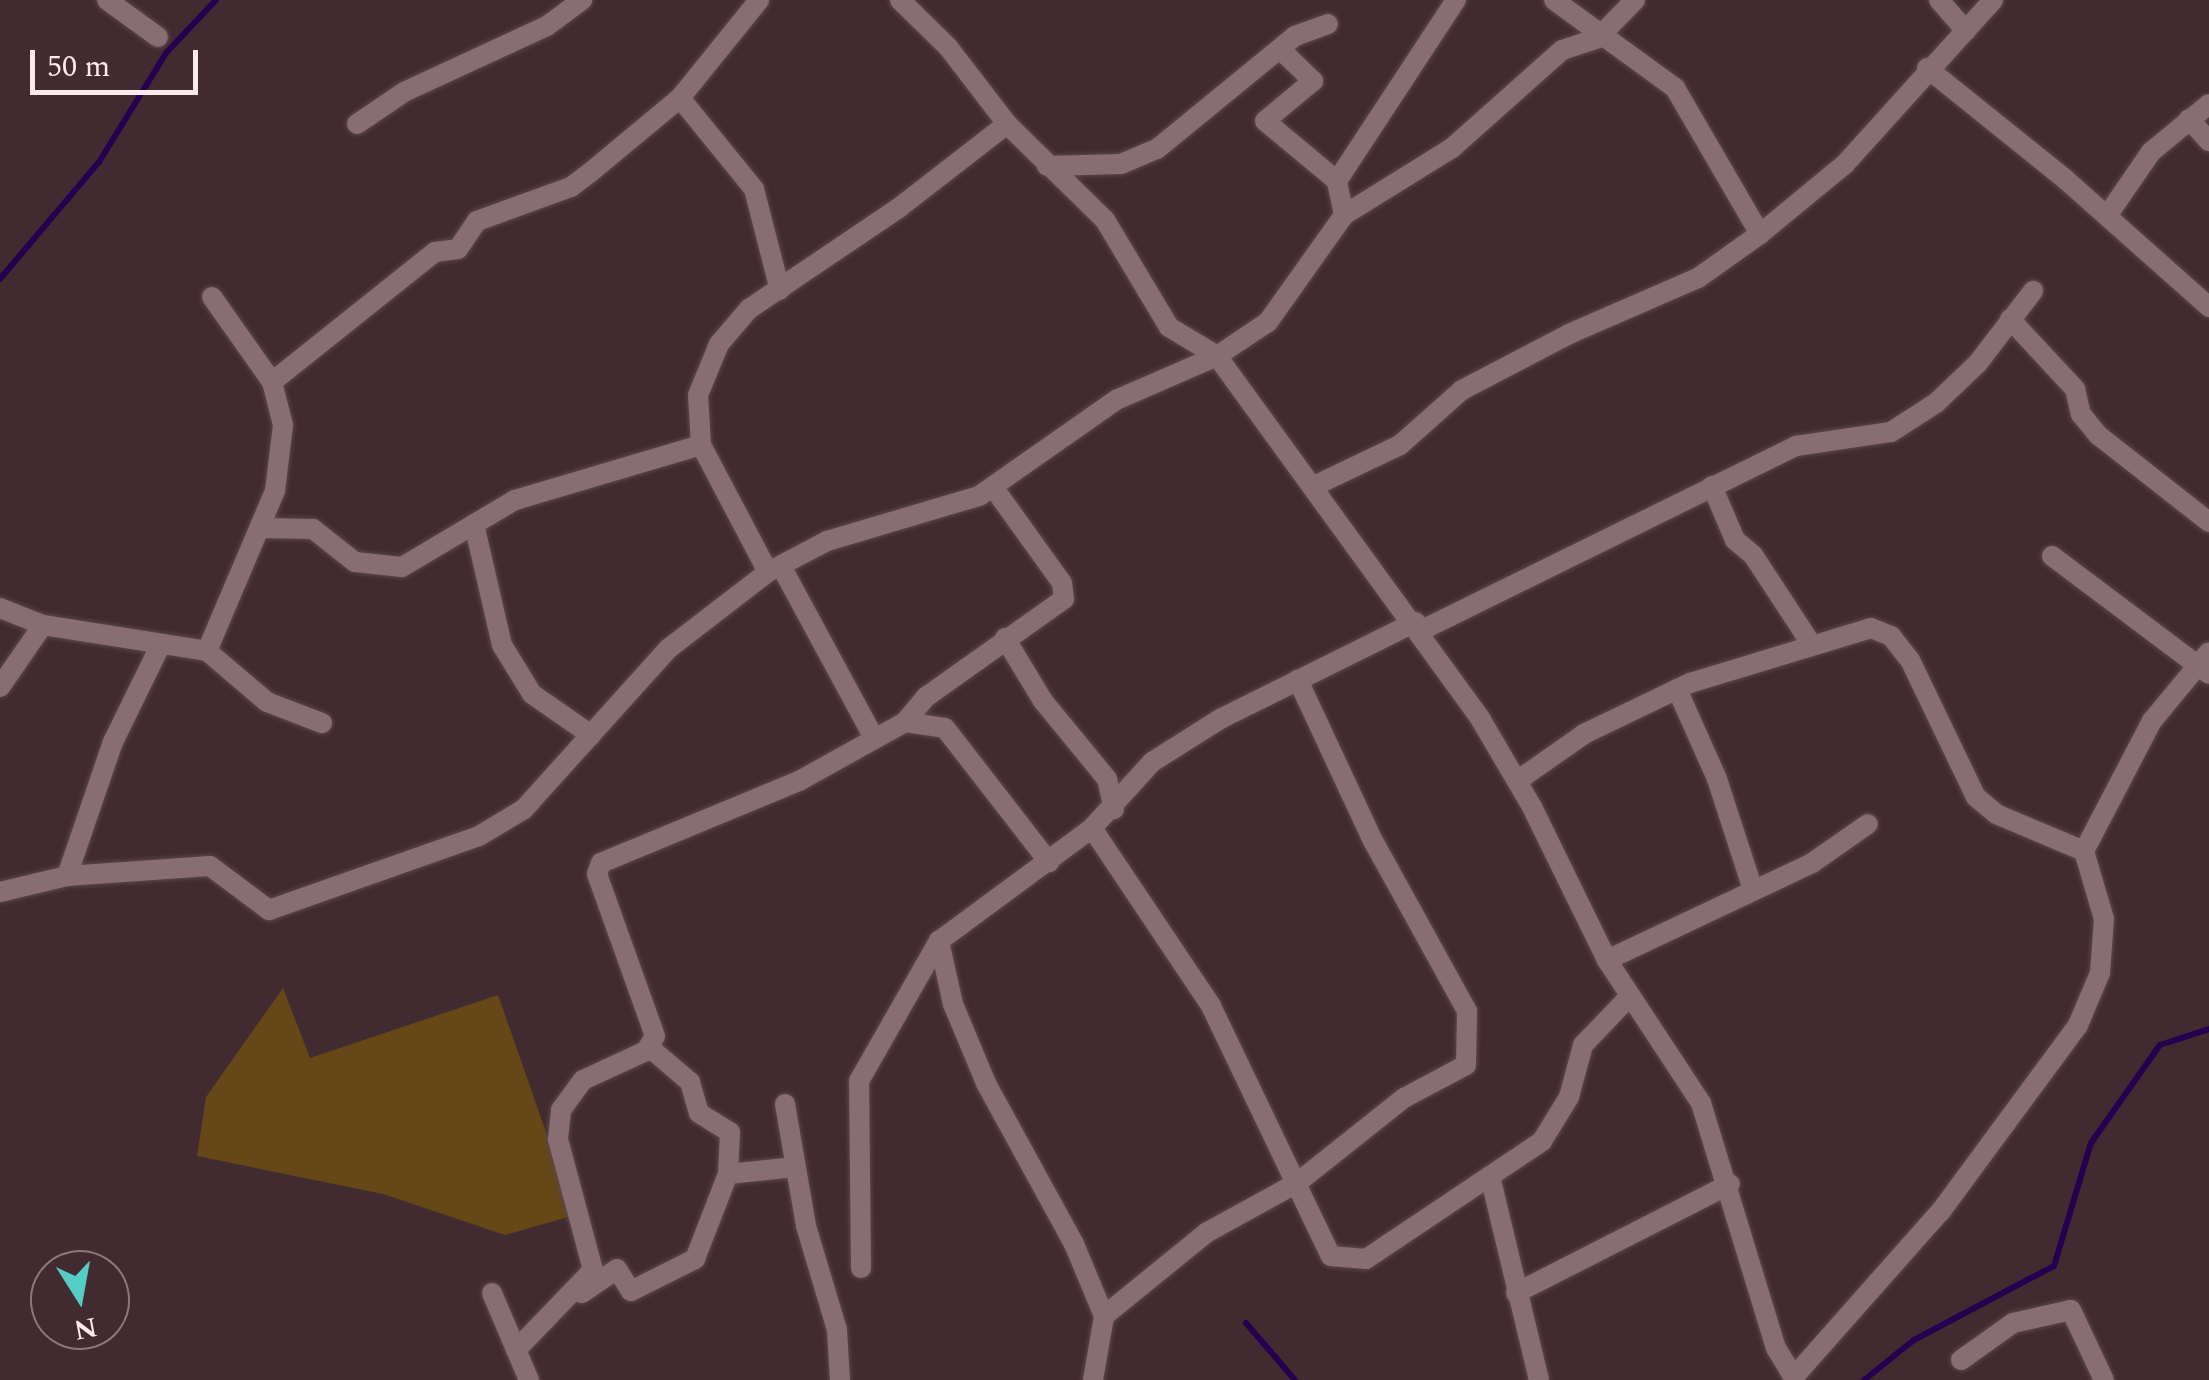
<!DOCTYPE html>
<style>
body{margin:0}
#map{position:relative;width:2209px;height:1380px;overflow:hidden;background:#422b30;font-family:Spectral,serif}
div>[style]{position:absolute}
.green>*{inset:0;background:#664717}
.stream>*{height:6px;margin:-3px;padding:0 3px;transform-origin:3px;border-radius:3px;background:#250050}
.roads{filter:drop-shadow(0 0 2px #5a474b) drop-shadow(0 0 2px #5a474b)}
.minor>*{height:20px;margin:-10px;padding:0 10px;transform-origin:10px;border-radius:10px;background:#886d73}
span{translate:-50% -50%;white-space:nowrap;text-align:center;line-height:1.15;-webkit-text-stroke:10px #422b30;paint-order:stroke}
.north{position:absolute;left:30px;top:1250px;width:100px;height:100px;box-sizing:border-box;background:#422b30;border:2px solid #8c777c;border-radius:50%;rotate:169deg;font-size:28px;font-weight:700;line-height:40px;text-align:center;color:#faeaed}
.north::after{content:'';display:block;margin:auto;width:35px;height:45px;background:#54cdc7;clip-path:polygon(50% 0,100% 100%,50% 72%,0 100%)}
.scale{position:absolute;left:30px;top:50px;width:168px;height:45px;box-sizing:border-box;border:5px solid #faeaed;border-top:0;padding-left:12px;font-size:30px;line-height:35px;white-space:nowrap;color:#faeaed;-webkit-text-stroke:8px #422b30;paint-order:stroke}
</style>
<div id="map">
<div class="green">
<i style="clip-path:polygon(283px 988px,310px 1058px,498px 995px,575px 1215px,505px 1235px,383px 1194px,197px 1156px,206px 1097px)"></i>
</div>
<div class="stream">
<i style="left:0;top:279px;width:153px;rotate:-49.8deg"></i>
<i style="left:99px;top:162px;width:128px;rotate:-58.4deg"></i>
<i style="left:166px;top:53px;width:73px;rotate:-46.7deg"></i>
<i style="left:1246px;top:1323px;width:75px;rotate:49.3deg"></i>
<i style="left:1864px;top:1380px;width:64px;rotate:-38.7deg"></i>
<i style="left:1914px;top:1340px;width:158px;rotate:-27.9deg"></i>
<i style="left:2054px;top:1266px;width:128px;rotate:-73.3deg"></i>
<i style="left:2091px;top:1143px;width:120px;rotate:-54.9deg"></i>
<i style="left:2160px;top:1045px;width:52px;rotate:-18.1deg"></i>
</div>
<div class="roads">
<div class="minor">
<i style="left:107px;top:0;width:63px;rotate:36deg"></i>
<i style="left:900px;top:0;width:67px;rotate:44.4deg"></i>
<i style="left:948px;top:47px;width:97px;rotate:52.5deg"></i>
<i style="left:1007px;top:124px;width:137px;rotate:44.4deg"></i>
<i style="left:1105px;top:220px;width:125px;rotate:59.1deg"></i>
<i style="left:1169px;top:327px;width:56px;rotate:31.1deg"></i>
<i style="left:1217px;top:356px;width:450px;rotate:54deg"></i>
<i style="left:1481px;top:720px;width:101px;rotate:59.6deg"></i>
<i style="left:1532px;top:807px;width:170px;rotate:63.9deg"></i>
<i style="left:1607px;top:960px;width:171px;rotate:56.7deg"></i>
<i style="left:1701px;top:1103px;width:256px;rotate:73deg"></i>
<i style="left:1776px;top:1348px;width:37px;rotate:59deg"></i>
<i style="left:1554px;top:0;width:150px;rotate:36deg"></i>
<i style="left:1675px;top:88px;width:169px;rotate:59.8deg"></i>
<i style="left:1939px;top:0;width:41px;rotate:48.9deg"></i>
<i style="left:1283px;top:52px;width:42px;rotate:44deg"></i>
<i style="left:1313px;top:81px;width:62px;rotate:140.2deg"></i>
<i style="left:1265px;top:121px;width:94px;rotate:39.8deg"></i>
<i style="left:1927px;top:68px;width:177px;rotate:38.8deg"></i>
<i style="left:2065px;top:179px;width:193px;rotate:41.6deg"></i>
<i style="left:680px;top:98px;width:117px;rotate:50.9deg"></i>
<i style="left:754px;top:189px;width:104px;rotate:75.6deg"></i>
<i style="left:2189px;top:119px;width:30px;rotate:48deg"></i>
<i style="left:357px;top:124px;width:57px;rotate:-34.2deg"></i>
<i style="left:404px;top:92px;width:157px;rotate:-24.8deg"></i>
<i style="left:547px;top:26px;width:44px;rotate:-36.6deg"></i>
<i style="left:1047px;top:166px;width:74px;rotate:-1.5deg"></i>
<i style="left:1121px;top:164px;width:39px;rotate:-23deg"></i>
<i style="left:1157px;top:149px;width:178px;rotate:-39.3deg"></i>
<i style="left:1295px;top:36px;width:35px;rotate:-20deg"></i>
<i style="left:1344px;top:215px;width:35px;rotate:-102deg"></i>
<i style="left:1337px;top:181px;width:217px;rotate:-56.7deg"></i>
<i style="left:2107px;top:216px;width:78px;rotate:-55.5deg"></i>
<i style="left:2151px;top:152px;width:75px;rotate:-39.6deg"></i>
<i style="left:2010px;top:319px;width:96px;rotate:47.1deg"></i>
<i style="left:2075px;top:389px;width:26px;rotate:77deg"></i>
<i style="left:2081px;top:414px;width:27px;rotate:51deg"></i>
<i style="left:2098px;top:435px;width:141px;rotate:38.1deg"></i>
<i style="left:272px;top:382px;width:208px;rotate:-38.6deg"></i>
<i style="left:435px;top:252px;width:23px;rotate:-7deg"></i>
<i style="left:458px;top:249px;width:34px;rotate:-56deg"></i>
<i style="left:477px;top:221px;width:100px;rotate:-19.9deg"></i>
<i style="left:571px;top:187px;width:26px;rotate:-37deg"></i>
<i style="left:592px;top:171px;width:114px;rotate:-39.7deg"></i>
<i style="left:680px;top:98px;width:126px;rotate:-51.1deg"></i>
<i style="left:1314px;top:486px;width:95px;rotate:-25.5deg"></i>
<i style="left:1400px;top:445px;width:83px;rotate:-41.6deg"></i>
<i style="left:1462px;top:390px;width:121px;rotate:-27.6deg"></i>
<i style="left:1569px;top:334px;width:141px;rotate:-23.5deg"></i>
<i style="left:1698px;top:278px;width:76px;rotate:-35.4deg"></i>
<i style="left:1760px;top:234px;width:110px;rotate:-39.5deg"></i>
<i style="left:1845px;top:164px;width:221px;rotate:-47.9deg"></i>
<i style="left:1712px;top:486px;width:59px;rotate:66.9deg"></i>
<i style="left:1735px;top:540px;width:23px;rotate:40deg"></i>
<i style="left:1753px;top:555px;width:108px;rotate:56.8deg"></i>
<i style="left:474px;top:524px;width:124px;rotate:77deg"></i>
<i style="left:502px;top:645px;width:57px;rotate:58.5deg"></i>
<i style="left:532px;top:694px;width:72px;rotate:34.8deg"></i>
<i style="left:260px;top:528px;width:53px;rotate:1.1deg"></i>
<i style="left:313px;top:529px;width:53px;rotate:38.2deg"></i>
<i style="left:355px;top:562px;width:47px;rotate:6.1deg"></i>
<i style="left:402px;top:567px;width:131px;rotate:-30.7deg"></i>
<i style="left:515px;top:500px;width:194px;rotate:-16.5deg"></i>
<i style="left:2052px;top:556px;width:196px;rotate:36.9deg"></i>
<i style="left:781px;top:566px;width:193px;rotate:61.6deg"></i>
<i style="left:768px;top:572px;width:144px;rotate:-117.8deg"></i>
<i style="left:701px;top:445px;width:50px;rotate:-93.4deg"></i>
<i style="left:698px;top:395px;width:55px;rotate:-67.6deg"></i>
<i style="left:719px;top:344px;width:46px;rotate:-49.4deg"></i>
<i style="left:749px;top:309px;width:182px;rotate:-34deg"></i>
<i style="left:900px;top:207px;width:135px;rotate:-37.8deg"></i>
<i style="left:0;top:608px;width:46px;rotate:21.6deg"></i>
<i style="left:43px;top:625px;width:166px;rotate:9deg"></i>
<i style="left:207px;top:651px;width:79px;rotate:40.4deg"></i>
<i style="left:267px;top:702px;width:59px;rotate:20.9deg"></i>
<i style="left:1422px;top:630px;width:417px;rotate:-26.2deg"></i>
<i style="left:1796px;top:446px;width:96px;rotate:-8.4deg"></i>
<i style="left:1891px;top:432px;width:54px;rotate:-32.8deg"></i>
<i style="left:1936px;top:403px;width:58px;rotate:-43.6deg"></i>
<i style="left:1978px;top:363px;width:91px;rotate:-52.6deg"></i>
<i style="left:1005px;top:638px;width:74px;rotate:58.9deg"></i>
<i style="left:1043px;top:701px;width:101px;rotate:50.6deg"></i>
<i style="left:1107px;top:779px;width:31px;rotate:77deg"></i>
<i style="left:207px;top:651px;width:174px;rotate:-67deg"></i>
<i style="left:275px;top:491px;width:66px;rotate:-83.1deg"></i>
<i style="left:283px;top:425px;width:44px;rotate:-104.3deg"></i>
<i style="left:272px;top:382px;width:104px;rotate:-125.2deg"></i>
<i style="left:0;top:687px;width:75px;rotate:-55.3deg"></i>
<i style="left:1677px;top:689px;width:98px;rotate:66deg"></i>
<i style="left:1717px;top:779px;width:117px;rotate:72deg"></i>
<i style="left:905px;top:722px;width:40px;rotate:8.5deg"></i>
<i style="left:945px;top:728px;width:170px;rotate:52.2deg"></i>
<i style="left:1517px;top:781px;width:82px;rotate:-35deg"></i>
<i style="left:1584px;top:734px;width:118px;rotate:-25.7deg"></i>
<i style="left:1690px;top:683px;width:189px;rotate:-16.9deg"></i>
<i style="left:1871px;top:628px;width:22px;rotate:22deg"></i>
<i style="left:1891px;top:636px;width:31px;rotate:52deg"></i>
<i style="left:1910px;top:660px;width:152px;rotate:64.3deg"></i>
<i style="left:1976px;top:797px;width:26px;rotate:40deg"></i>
<i style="left:1996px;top:814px;width:95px;rotate:22.8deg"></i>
<i style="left:1092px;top:828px;width:214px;rotate:56.2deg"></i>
<i style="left:1211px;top:1006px;width:277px;rotate:64.4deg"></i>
<i style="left:1331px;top:1256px;width:35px;rotate:5deg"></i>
<i style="left:1366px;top:1259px;width:212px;rotate:-33.8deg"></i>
<i style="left:1542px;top:1141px;width:52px;rotate:-58.5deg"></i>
<i style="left:1569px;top:1097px;width:54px;rotate:-74.9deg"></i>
<i style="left:1583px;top:1045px;width:68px;rotate:-46.2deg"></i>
<i style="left:67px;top:876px;width:142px;rotate:-71.1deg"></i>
<i style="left:113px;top:742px;width:109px;rotate:-63.9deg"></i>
<i style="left:0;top:892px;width:69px;rotate:-13.4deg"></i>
<i style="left:67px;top:876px;width:143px;rotate:-4deg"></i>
<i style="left:210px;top:866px;width:74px;rotate:36.7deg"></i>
<i style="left:269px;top:910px;width:223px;rotate:-19.4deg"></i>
<i style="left:479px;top:836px;width:52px;rotate:-31deg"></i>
<i style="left:524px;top:809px;width:215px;rotate:-48deg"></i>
<i style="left:668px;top:649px;width:126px;rotate:-37.6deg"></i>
<i style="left:768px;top:572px;width:67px;rotate:-27.7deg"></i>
<i style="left:827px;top:541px;width:159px;rotate:-16.5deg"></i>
<i style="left:979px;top:496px;width:167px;rotate:-35deg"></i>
<i style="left:1116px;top:400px;width:110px;rotate:-23.5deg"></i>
<i style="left:1217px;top:356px;width:61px;rotate:-33.7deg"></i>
<i style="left:1268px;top:322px;width:131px;rotate:-54.6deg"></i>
<i style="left:1344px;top:215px;width:127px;rotate:-31.8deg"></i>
<i style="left:1452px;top:148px;width:147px;rotate:-41.7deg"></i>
<i style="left:1562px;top:50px;width:38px;rotate:-18deg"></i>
<i style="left:1598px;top:38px;width:53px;rotate:-45.8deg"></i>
<i style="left:1607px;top:960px;width:227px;rotate:-25.3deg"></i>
<i style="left:1812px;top:863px;width:68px;rotate:-34.9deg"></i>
<i style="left:649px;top:1047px;width:54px;rotate:40.5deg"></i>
<i style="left:690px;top:1082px;width:32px;rotate:74deg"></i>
<i style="left:699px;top:1113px;width:36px;rotate:32deg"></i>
<i style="left:730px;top:1132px;width:42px;rotate:92.7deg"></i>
<i style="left:785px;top:1104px;width:124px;rotate:80.2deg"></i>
<i style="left:806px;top:1226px;width:109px;rotate:73.4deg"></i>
<i style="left:837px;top:1330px;width:50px;rotate:86.6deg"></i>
<i style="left:1490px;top:1176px;width:210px;rotate:76.5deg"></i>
<i style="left:861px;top:1268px;width:187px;rotate:-90.6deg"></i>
<i style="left:859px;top:1081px;width:161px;rotate:-60.3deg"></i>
<i style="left:492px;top:1293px;width:95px;rotate:67deg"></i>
<i style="left:582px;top:1293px;width:42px;rotate:-34.4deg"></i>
<i style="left:617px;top:1269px;width:26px;rotate:58deg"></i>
<i style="left:631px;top:1291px;width:72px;rotate:-26.6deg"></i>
<i style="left:695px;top:1259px;width:91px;rotate:-68.8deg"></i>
<i style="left:728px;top:1174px;width:68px;rotate:-5.9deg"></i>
<i style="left:1516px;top:1293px;width:240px;rotate:-27deg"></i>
<i style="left:1104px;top:1316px;width:132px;rotate:-39.1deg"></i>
<i style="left:1206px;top:1233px;width:104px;rotate:-28.8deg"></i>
<i style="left:1297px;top:1183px;width:137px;rotate:-38.5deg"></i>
<i style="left:1404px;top:1098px;width:70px;rotate:-28deg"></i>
<i style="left:1466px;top:1065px;width:54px;rotate:-88.9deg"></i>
<i style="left:1467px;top:1011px;width:194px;rotate:-118.9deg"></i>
<i style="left:1373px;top:841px;width:178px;rotate:-115deg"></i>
<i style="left:516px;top:1350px;width:111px;rotate:-46.1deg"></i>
<i style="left:593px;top:1270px;width:136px;rotate:-105deg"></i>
<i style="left:558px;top:1139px;width:29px;rotate:-84deg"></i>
<i style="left:561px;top:1110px;width:37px;rotate:-54deg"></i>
<i style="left:583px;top:1080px;width:69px;rotate:-24.7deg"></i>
<i style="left:646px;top:1051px;width:17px;rotate:-59deg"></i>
<i style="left:655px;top:1036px;width:172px;rotate:-109.7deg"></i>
<i style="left:597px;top:874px;width:12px;rotate:-70deg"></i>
<i style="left:601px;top:863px;width:214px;rotate:-22.5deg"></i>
<i style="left:799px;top:781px;width:121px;rotate:-29.1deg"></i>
<i style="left:905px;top:722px;width:33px;rotate:-50deg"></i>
<i style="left:926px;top:697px;width:169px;rotate:-35.4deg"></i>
<i style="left:1064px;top:599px;width:16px;rotate:-97deg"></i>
<i style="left:1062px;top:583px;width:118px;rotate:-125.7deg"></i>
<i style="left:1961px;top:1360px;width:64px;rotate:-35.4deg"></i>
<i style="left:2013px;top:1323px;width:59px;rotate:-12.6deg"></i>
<i style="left:2071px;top:1310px;width:77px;rotate:64.8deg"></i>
<i style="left:1793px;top:1378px;width:223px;rotate:-48.5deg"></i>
<i style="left:1941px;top:1211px;width:231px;rotate:-53.6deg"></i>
<i style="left:2078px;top:1025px;width:56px;rotate:-67.1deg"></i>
<i style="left:2100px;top:973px;width:54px;rotate:-85.8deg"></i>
<i style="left:2104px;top:919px;width:71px;rotate:-106.4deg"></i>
<i style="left:2084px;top:851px;width:147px;rotate:-62.4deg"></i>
<i style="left:2152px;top:721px;width:89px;rotate:-50.4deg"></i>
<i style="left:1093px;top:1380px;width:65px;rotate:-80.2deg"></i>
<i style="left:1104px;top:1316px;width:78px;rotate:-112.6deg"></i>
<i style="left:1074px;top:1244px;width:183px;rotate:-118.7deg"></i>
<i style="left:986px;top:1083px;width:86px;rotate:-112.7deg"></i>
<i style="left:953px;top:1004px;width:65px;rotate:-102.5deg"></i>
<i style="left:939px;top:941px;width:190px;rotate:-36.4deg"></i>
<i style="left:1092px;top:828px;width:89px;rotate:-47.7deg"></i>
<i style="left:1152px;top:762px;width:83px;rotate:-32.2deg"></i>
<i style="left:1222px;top:718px;width:216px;rotate:-26.4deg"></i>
</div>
</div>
<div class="north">N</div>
<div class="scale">50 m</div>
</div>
